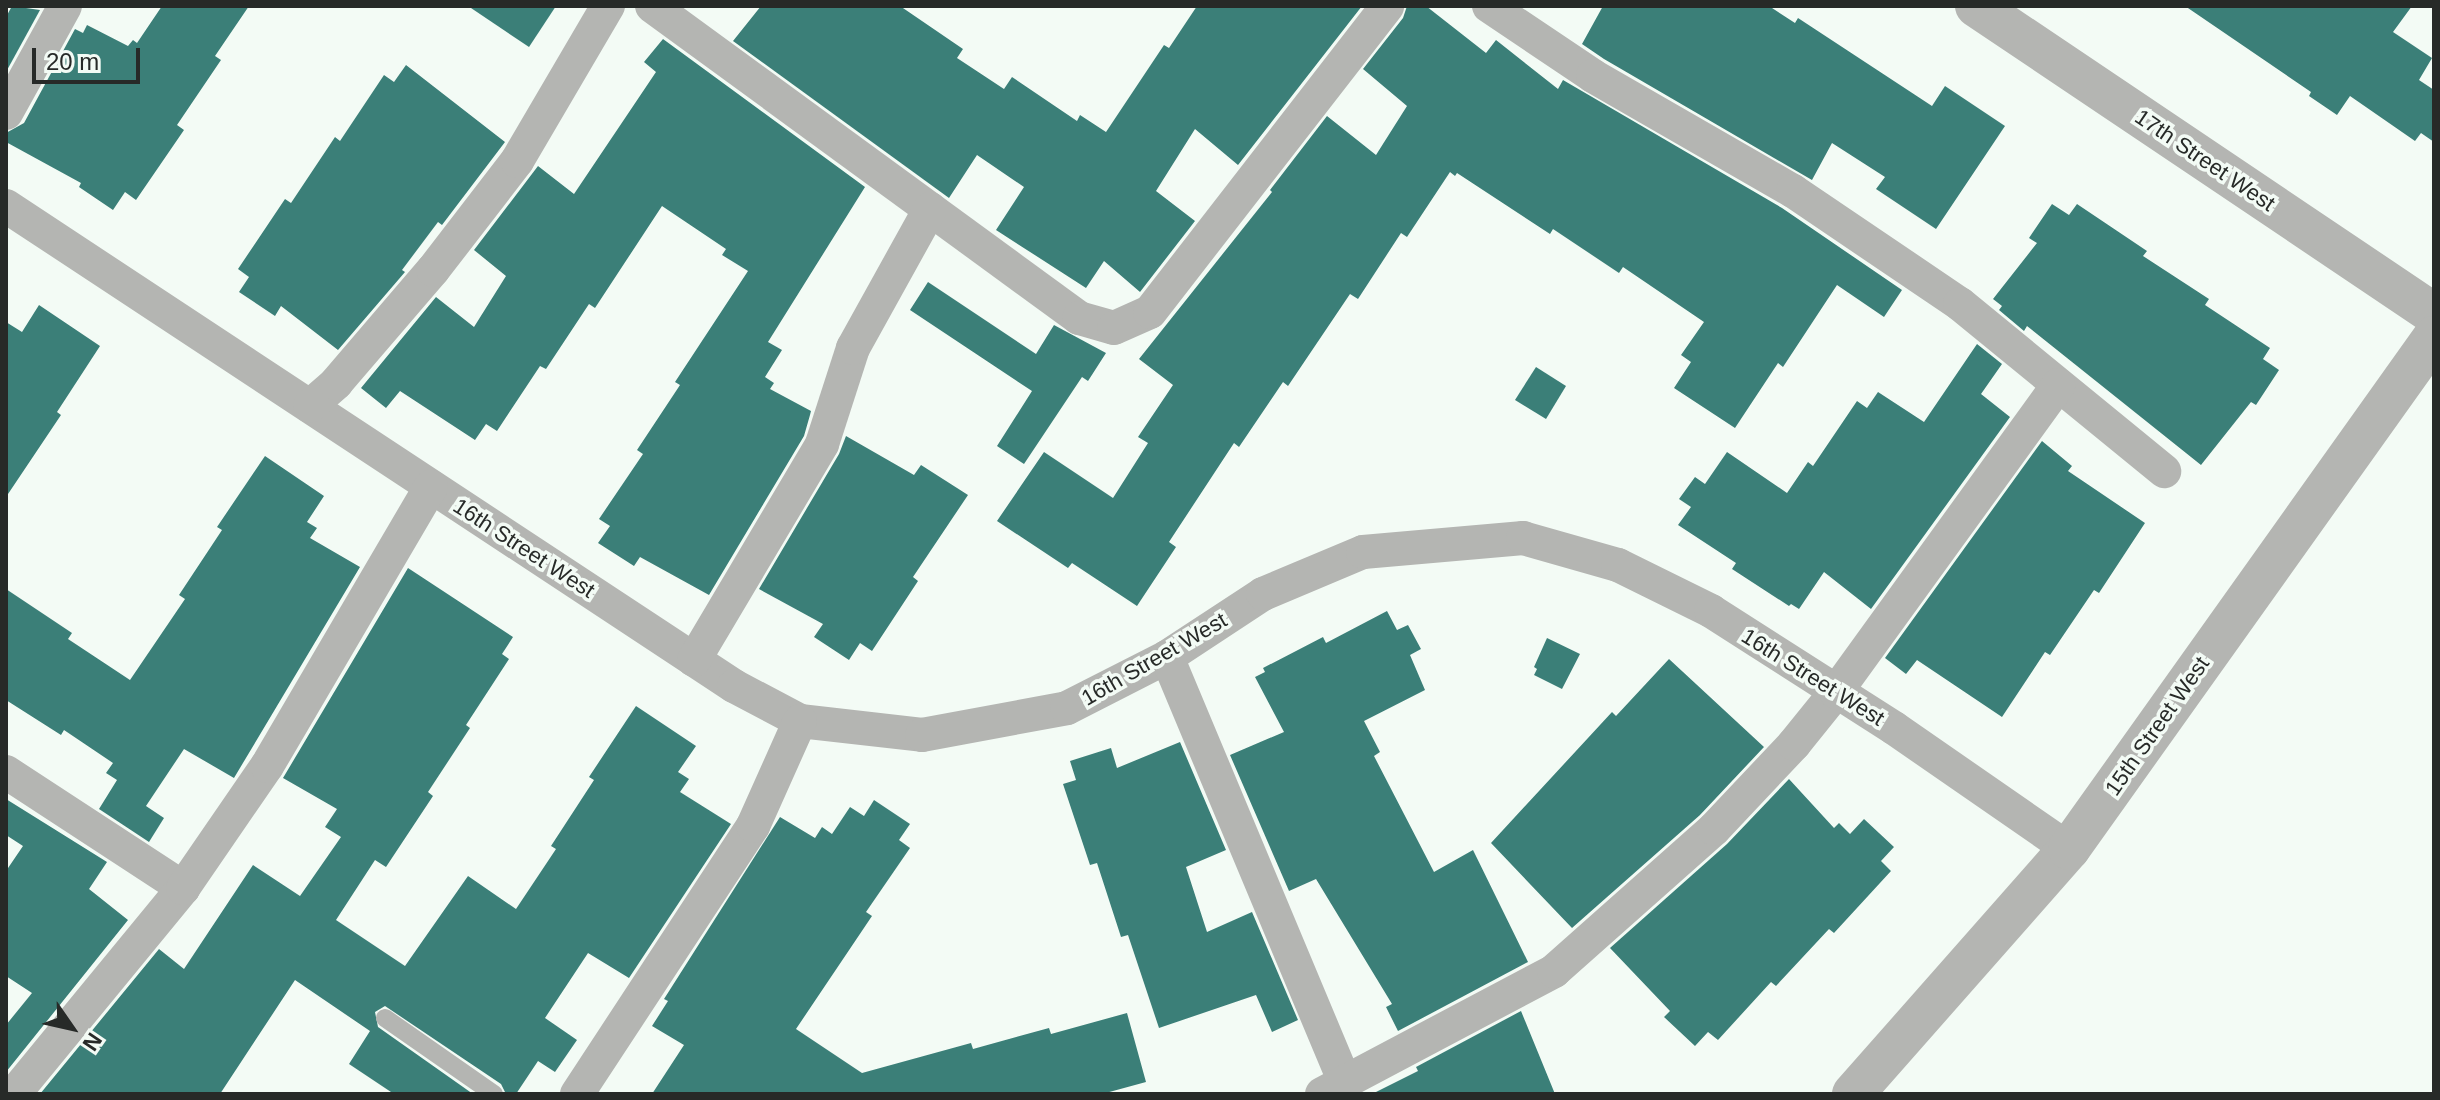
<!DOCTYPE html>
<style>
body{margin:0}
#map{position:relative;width:2440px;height:1100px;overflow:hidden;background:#f3fbf5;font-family:Helvetica,sans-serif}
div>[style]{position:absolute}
.building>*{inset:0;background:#3b7f78}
.service>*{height:18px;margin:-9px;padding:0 9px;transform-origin:9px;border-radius:9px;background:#b4b5b2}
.minor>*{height:34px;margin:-17px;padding:0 17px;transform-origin:17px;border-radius:17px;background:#b4b5b2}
.tertiary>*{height:42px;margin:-21px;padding:0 21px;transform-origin:21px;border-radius:21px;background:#b4b5b2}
span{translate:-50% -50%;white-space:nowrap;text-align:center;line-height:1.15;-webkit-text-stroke:7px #f3fbf5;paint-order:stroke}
.street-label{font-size:22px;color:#272a28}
.frame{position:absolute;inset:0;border:8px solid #272a28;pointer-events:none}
.north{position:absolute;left:32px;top:988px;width:80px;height:80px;-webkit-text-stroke:6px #f3fbf5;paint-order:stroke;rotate:124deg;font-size:22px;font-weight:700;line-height:32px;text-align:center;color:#272a28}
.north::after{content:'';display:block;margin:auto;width:28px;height:36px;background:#272a28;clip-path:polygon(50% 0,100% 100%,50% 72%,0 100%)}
.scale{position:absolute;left:32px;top:48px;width:108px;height:36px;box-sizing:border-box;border:4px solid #272a28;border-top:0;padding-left:10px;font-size:24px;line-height:28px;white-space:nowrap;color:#272a28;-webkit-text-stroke:6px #f3fbf5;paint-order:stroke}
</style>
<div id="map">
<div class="building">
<i style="clip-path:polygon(12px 6px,40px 10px,6px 72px,6px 17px)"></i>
<i style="clip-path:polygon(162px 6px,249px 6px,215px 56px,221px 60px,177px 125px,184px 130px,136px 200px,125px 192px,113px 210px,79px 187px,81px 183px,6px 142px,6px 133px,24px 123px,75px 29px,83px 33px,87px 25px,128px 46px,133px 40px,137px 43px)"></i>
<i style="clip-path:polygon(468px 6px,556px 6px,529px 47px)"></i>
<i style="clip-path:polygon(761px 6px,900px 6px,963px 49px,957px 58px,1004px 89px,1012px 77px,1077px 121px,1080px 115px,1106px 132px,1164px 45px,1169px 48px,1197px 6px,1362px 6px,1238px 165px,1195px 129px,1156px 191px,1195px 221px,1140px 292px,1104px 261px,1086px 288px,996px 230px,1024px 187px,977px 155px,949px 198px,733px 41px)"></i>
<i style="clip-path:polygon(1407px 6px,1426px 6px,1486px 53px,1496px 40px,1558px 89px,1563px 80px,1782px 208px,1902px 290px,1884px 317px,1837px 285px,1783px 367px,1778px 363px,1735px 428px,1674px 388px,1691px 362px,1681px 355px,1704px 322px,1623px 267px,1619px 273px,1553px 229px,1550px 234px,1457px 173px,1455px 176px,1450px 172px,1407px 237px,1401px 233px,1358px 299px,1350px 294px,1288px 386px,1283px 382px,1239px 447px,1234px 443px,1169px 542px,1176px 547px,1137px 606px,1072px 563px,1068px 568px,997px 521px,1044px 452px,1113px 498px,1148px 443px,1138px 437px,1173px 385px,1139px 359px,1272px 192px,1270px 190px,1327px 116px,1376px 155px,1407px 106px,1363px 69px,1403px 18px)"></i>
<i style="clip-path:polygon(1603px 6px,1769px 6px,1795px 23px,1798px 18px,1932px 106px,1945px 86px,2005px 126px,1936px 229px,1876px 189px,1885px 177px,1832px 143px,1812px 180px,1604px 59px,1582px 44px)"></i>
<i style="clip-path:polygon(2185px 6px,2412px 6px,2393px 32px,2432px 58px,2419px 80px,2434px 90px,2434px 142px,2421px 133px,2415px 141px,2350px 96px,2337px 115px,2309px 96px,2311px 92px)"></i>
<i style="clip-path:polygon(663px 39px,865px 187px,768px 342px,782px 350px,765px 377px,774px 383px,770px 389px,811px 411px,810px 415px,804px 436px,709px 595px,640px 557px,634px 566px,598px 543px,610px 526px,599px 519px,643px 454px,637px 450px,680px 385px,675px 382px,748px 271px,722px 255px,726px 249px,662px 206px,595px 308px,589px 304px,546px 369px,540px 366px,497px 431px,486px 424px,475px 440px,400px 391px,386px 408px,361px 388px,436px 297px,474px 327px,506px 276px,474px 250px,538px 166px,574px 194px,656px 72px,644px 62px)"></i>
<i style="clip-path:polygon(406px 65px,505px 142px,442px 225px,438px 222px,402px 270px,405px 272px,338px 350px,281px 306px,275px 316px,239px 292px,249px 277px,238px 269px,285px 199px,291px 203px,335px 137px,340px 141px,384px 75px,394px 82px)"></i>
<i style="clip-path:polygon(2052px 204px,2069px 215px,2077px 204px,2147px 251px,2143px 256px,2209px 299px,2205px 305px,2270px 348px,2263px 359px,2279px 370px,2256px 405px,2251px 402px,2201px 465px,2027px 326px,2024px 331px,1999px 310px,2002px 306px,1993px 299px,2037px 243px,2029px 238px)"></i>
<i style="clip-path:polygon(928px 282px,1036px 354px,1054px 325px,1106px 353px,1088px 381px,1082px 377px,1024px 464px,997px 446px,1032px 391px,910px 310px)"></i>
<i style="clip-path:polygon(39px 305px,100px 346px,57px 412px,61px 415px,6px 497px,6px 322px,22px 332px)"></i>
<i style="clip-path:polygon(1977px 344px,2002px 364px,1981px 394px,2010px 417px,1871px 609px,1824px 572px,1799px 609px,1791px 604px,1789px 606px,1732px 569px,1736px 563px,1678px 525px,1691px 507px,1679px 499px,1695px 477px,1705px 484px,1727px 452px,1787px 493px,1808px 462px,1813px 466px,1857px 401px,1867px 408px,1878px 392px,1924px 422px)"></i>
<i style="clip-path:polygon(1536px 367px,1566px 386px,1546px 419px,1515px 400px)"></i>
<i style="clip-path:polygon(846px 436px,914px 475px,921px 465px,968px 495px,913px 577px,918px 581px,872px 651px,860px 643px,849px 660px,814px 637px,823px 624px,759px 589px,839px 454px)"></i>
<i style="clip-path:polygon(2042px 441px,2072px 466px,2068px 471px,2145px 523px,2099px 593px,2094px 590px,2050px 655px,2045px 652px,2002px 717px,1917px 660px,1906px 674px,1885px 658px)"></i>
<i style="clip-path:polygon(265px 456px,324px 496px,307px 522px,317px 528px,310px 538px,360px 567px,234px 778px,184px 749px,146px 806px,164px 818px,149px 842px,99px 809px,117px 780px,106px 773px,113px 763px,64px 730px,61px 735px,6px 700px,6px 589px,72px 633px,68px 639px,130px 680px,185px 599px,179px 595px,222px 530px,217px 527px)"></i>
<i style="clip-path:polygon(408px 568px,513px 637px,502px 654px,509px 659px,466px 725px,470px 728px,428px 792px,433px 796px,386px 867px,375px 860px,336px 920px,405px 966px,468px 876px,516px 909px,556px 849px,551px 846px,594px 780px,589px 777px,636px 706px,696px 746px,678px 772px,689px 779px,680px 792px,731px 824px,629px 978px,588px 953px,545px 1018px,577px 1040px,555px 1072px,538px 1061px,516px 1094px,506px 1094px,501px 1084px,385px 1006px,375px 1012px,378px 1027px,473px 1094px,394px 1094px,349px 1064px,370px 1031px,295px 980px,220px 1094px,40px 1094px,159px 949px,184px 969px,253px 865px,300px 896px,341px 837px,325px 827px,337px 809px,283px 778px)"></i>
<i style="clip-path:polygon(1387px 611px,1397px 630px,1408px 625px,1421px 649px,1410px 655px,1425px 690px,1364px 721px,1380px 752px,1374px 756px,1434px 872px,1473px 850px,1528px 962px,1398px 1031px,1386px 1007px,1392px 1004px,1316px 879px,1289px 891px,1230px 755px,1284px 732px,1255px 677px,1265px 672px,1263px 668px,1323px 637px,1326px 643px)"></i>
<i style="clip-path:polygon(1547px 638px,1580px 654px,1562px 689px,1534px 675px,1537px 669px,1534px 667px)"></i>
<i style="clip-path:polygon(1669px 659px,1764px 747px,1700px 815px,1572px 928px,1491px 843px,1612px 712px,1616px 716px)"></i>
<i style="clip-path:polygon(1180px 742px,1226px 850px,1186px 867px,1207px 932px,1252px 912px,1298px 1020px,1272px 1032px,1256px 995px,1159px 1028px,1128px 935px,1121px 937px,1097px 863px,1090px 865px,1063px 784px,1076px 780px,1070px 761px,1111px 748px,1117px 768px)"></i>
<i style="clip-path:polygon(1789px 779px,1834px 828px,1839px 823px,1850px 834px,1864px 819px,1894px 847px,1881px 861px,1891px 871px,1834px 933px,1829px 929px,1776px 986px,1771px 982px,1718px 1040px,1708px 1032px,1695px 1046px,1664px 1017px,1670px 1011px,1610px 948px,1727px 844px)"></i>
<i style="clip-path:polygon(6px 799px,107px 862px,89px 889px,128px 920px,6px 1072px,6px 1025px,32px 993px,6px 976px,6px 871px,23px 846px,6px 835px)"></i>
<i style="clip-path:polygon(874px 800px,910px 824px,899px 840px,910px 848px,866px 912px,872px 916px,796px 1029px,862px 1073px,971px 1043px,973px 1049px,1049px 1028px,1051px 1034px,1127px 1013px,1146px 1082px,1102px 1094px,652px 1094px,684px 1045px,652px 1026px,668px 1001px,664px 999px,780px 817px,815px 838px,822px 827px,832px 834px,850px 807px,864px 816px)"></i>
<i style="clip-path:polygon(1521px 1011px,1555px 1094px,1372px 1094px,1418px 1071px,1416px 1067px)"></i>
</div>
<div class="service">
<i style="left:385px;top:1018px;width:133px;rotate:34.9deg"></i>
</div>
<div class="minor">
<i style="left:652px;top:6px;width:529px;rotate:36.15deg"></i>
<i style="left:1079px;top:318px;width:36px;rotate:16deg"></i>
<i style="left:1114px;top:328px;width:39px;rotate:-24deg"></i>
<i style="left:1150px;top:312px;width:387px;rotate:-52.2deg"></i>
<i style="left:1489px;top:6px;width:125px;rotate:33.9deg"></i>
<i style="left:1593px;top:76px;width:231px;rotate:29.9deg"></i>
<i style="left:1793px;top:191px;width:202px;rotate:34.1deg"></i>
<i style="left:1960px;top:304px;width:264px;rotate:39.3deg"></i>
<i style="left:6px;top:113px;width:122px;rotate:-61.1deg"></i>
<i style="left:6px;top:206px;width:872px;rotate:33.4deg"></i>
<i style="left:734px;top:686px;width:75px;rotate:27.9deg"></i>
<i style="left:800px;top:721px;width:123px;rotate:6.5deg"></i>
<i style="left:922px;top:735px;width:147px;rotate:-10.5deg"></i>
<i style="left:1067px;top:708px;width:112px;rotate:-27deg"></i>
<i style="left:1167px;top:657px;width:115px;rotate:-33.3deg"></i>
<i style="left:1263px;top:594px;width:108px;rotate:-22.8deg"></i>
<i style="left:1363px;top:552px;width:161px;rotate:-5deg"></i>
<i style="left:1523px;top:538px;width:99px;rotate:15.9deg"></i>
<i style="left:1618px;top:565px;width:104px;rotate:26.3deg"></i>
<i style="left:1711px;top:611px;width:217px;rotate:32.6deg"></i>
<i style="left:1894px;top:728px;width:213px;rotate:34.7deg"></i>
<i style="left:310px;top:406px;width:35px;rotate:-41deg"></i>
<i style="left:336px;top:383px;width:149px;rotate:-49.4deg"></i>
<i style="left:433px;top:270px;width:138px;rotate:-52.4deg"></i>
<i style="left:517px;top:161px;width:180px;rotate:-59.6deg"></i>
<i style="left:1167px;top:657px;width:461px;rotate:67.3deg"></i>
<i style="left:694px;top:660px;width:251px;rotate:-59.3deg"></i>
<i style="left:822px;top:444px;width:101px;rotate:-72.1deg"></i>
<i style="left:853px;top:348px;width:159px;rotate:-61deg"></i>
<i style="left:6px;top:772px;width:212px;rotate:33.2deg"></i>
<i style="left:14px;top:1094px;width:266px;rotate:-50.6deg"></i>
<i style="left:183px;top:888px;width:148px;rotate:-55.5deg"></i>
<i style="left:267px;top:766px;width:324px;rotate:-59.6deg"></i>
<i style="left:577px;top:1094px;width:321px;rotate:-56.7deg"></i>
<i style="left:753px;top:826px;width:115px;rotate:-65.9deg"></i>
<i style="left:1322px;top:1094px;width:263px;rotate:-27.9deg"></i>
<i style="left:1554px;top:971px;width:214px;rotate:-41.6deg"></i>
<i style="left:1714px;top:829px;width:117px;rotate:-46.7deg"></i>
<i style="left:1794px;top:744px;width:67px;rotate:-51.1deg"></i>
<i style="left:1836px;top:692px;width:379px;rotate:-54.1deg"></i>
</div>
<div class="tertiary">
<i style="left:1976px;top:6px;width:552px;rotate:33.92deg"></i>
<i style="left:1853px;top:1094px;width:327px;rotate:-48.6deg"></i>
<i style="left:2069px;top:849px;width:629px;rotate:-54.52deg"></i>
</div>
<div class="street-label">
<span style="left:2205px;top:160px;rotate:34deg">17th Street West</span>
<span style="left:524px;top:548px;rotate:33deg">16th Street West</span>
<span style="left:1154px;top:659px;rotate:-30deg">16th Street West</span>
<span style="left:1813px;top:677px;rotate:32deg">16th Street West</span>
<span style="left:2157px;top:726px;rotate:-55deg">15th Street West</span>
</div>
<div class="frame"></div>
<div class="north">N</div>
<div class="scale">20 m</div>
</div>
